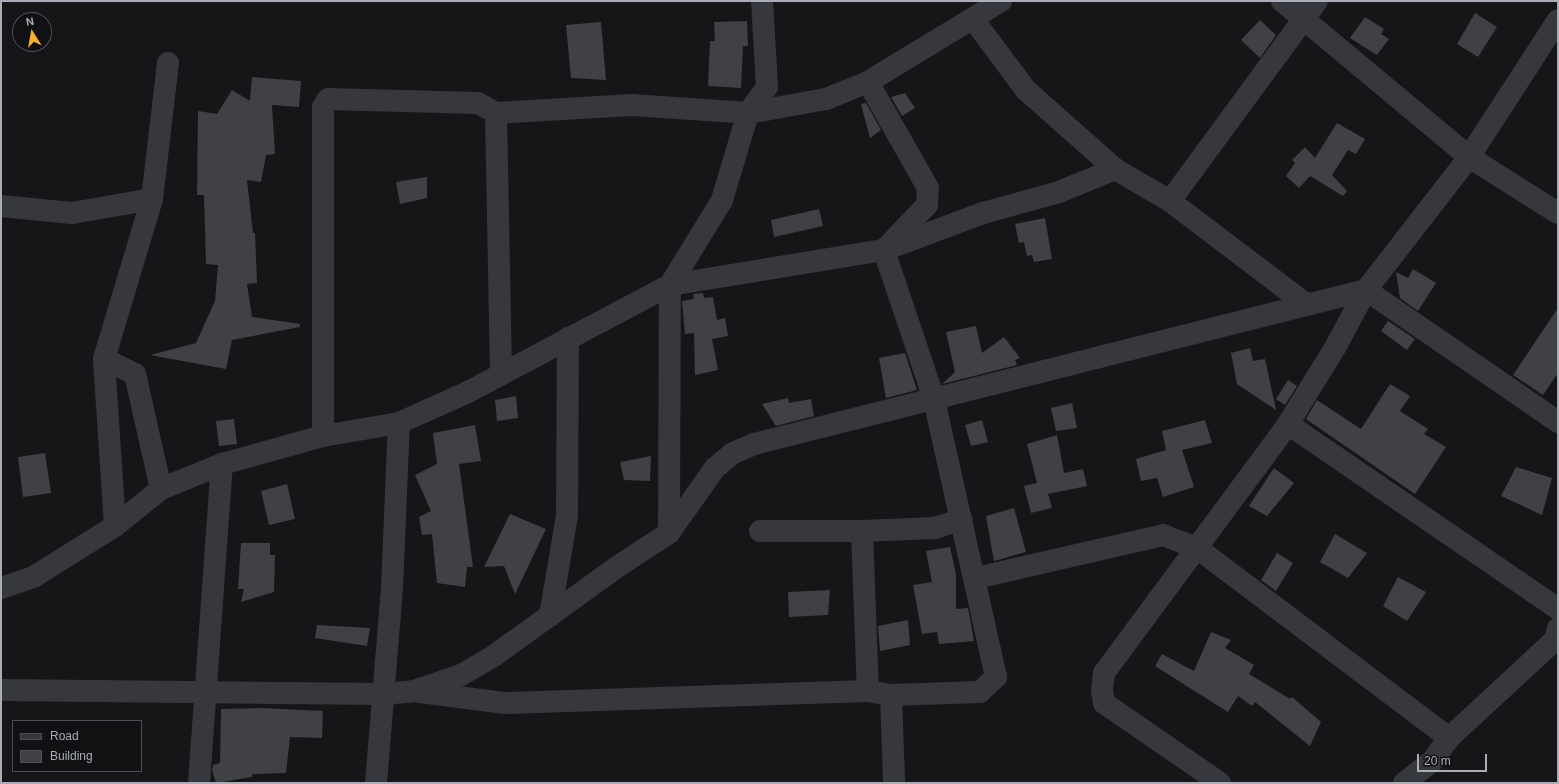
<!DOCTYPE html>
<style>
body{margin:0}
#map{position:relative;width:1559px;height:784px;overflow:hidden;background:#161618;font-family:Helvetica,sans-serif}
div>[style]{position:absolute}
.building>*{inset:0;background:#404145}
.street>*{height:22px;margin:-11px;padding:0 11px;transform-origin:11px;border-radius:11px;background:#37383d}
span{translate:-50% -50%;white-space:nowrap;text-align:center;line-height:1.15;-webkit-text-stroke:3.5px #111113;paint-order:stroke}
.frame{position:absolute;inset:0;border:2px solid #a8adb8;pointer-events:none}
.legend{position:absolute;left:12px;top:720px;width:130px;height:52px;box-sizing:border-box;background:#111113;border:1px solid #4d4f55;margin:0;padding:5px 7px;list-style:none;font-size:12px;color:#a8adb8}
.legend li{display:flex;align-items:center;gap:8px;height:20px}
.legend b{width:20px;border:1px solid #4d4f55}
.north{position:absolute;left:12px;top:12px;width:40px;height:40px;box-sizing:border-box;background:#111113;border:1px solid #4d4f55;border-radius:50%;rotate:349deg;font-size:11px;font-weight:700;line-height:16px;text-align:center;color:#a8adb8}
.north::after{content:'';display:block;margin:auto;width:14px;height:18px;background:#f2b134;clip-path:polygon(50% 0,100% 100%,50% 72%,0 100%)}
.scale{position:absolute;left:1417px;top:754px;width:70px;height:18px;box-sizing:border-box;border:2px solid #a8adb8;border-top:0;padding-left:5px;font-size:12px;line-height:14px;white-space:nowrap;color:#a8adb8;-webkit-text-stroke:3px #111113;paint-order:stroke}
</style>
<div id="map">
<div class="building">
<i style="clip-path:polygon(1475px 13px,1497px 27px,1478px 57px,1457px 44px)"></i>
<i style="clip-path:polygon(1365px 17px,1384px 29px,1381px 34px,1389px 39px,1377px 55px,1350px 38px)"></i>
<i style="clip-path:polygon(1260px 20px,1276px 35px,1260px 58px,1241px 40px)"></i>
<i style="clip-path:polygon(747px 21px,748px 46px,743px 46px,741px 88px,708px 86px,710px 41px,715px 41px,714px 22px)"></i>
<i style="clip-path:polygon(601px 22px,606px 80px,571px 78px,566px 25px)"></i>
<i style="clip-path:polygon(252px 77px,301px 81px,299px 107px,272px 105px,275px 154px,266px 155px,261px 182px,247px 180px,253px 233px,255px 233px,257px 283px,247px 284px,252px 317px,300px 324px,300px 327px,232px 340px,226px 369px,150px 355px,196px 343px,215px 301px,218px 265px,206px 264px,204px 195px,197px 195px,198px 111px,217px 114px,232px 90px,250px 101px)"></i>
<i style="clip-path:polygon(905px 93px,915px 108px,902px 116px,891px 97px)"></i>
<i style="clip-path:polygon(866px 103px,881px 130px,870px 138px,861px 104px)"></i>
<i style="clip-path:polygon(1337px 123px,1365px 139px,1356px 154px,1348px 150px,1332px 175px,1347px 191px,1343px 196px,1310px 176px,1299px 188px,1286px 176px,1295px 163px,1292px 160px,1305px 147px,1315px 158px)"></i>
<i style="clip-path:polygon(427px 177px,427px 198px,400px 204px,396px 182px)"></i>
<i style="clip-path:polygon(819px 209px,823px 226px,774px 237px,771px 220px)"></i>
<i style="clip-path:polygon(1045px 218px,1052px 259px,1034px 262px,1032px 255px,1027px 256px,1024px 242px,1019px 243px,1015px 224px)"></i>
<i style="clip-path:polygon(1413px 269px,1436px 283px,1418px 311px,1400px 298px,1396px 272px,1408px 278px)"></i>
<i style="clip-path:polygon(703px 293px,704px 298px,713px 297px,717px 320px,725px 318px,728px 336px,712px 339px,718px 370px,695px 375px,694px 333px,685px 334px,682px 301px,694px 299px,693px 294px)"></i>
<i style="clip-path:polygon(1558px 308px,1558px 373px,1543px 395px,1513px 375px)"></i>
<i style="clip-path:polygon(1388px 321px,1415px 339px,1407px 350px,1381px 331px)"></i>
<i style="clip-path:polygon(976px 326px,982px 353px,1004px 337px,1020px 358px,1015px 360px,1017px 365px,942px 384px,955px 372px,946px 332px)"></i>
<i style="clip-path:polygon(1250px 348px,1253px 361px,1265px 359px,1276px 410px,1237px 384px,1231px 353px)"></i>
<i style="clip-path:polygon(905px 353px,917px 390px,886px 398px,879px 358px)"></i>
<i style="clip-path:polygon(1288px 380px,1297px 386px,1285px 405px,1276px 399px)"></i>
<i style="clip-path:polygon(1390px 384px,1410px 396px,1400px 411px,1428px 429px,1424px 434px,1446px 447px,1415px 494px,1306px 419px,1317px 400px,1361px 429px)"></i>
<i style="clip-path:polygon(516px 396px,518px 418px,497px 421px,495px 400px)"></i>
<i style="clip-path:polygon(788px 398px,789px 403px,811px 399px,814px 416px,776px 426px,762px 404px)"></i>
<i style="clip-path:polygon(1072px 403px,1077px 428px,1056px 431px,1051px 408px)"></i>
<i style="clip-path:polygon(234px 419px,237px 444px,219px 446px,216px 421px)"></i>
<i style="clip-path:polygon(982px 420px,988px 442px,971px 446px,965px 425px)"></i>
<i style="clip-path:polygon(1205px 420px,1212px 443px,1182px 450px,1194px 487px,1163px 497px,1157px 478px,1141px 481px,1136px 459px,1166px 450px,1162px 431px)"></i>
<i style="clip-path:polygon(475px 425px,481px 461px,459px 464px,473px 567px,467px 567px,465px 587px,437px 583px,432px 534px,422px 535px,419px 517px,431px 511px,415px 475px,437px 464px,433px 433px)"></i>
<i style="clip-path:polygon(1057px 435px,1064px 473px,1083px 469px,1087px 486px,1048px 494px,1052px 508px,1031px 513px,1024px 486px,1037px 483px,1027px 444px)"></i>
<i style="clip-path:polygon(45px 453px,51px 493px,23px 497px,18px 457px)"></i>
<i style="clip-path:polygon(651px 456px,650px 481px,624px 480px,620px 462px)"></i>
<i style="clip-path:polygon(1516px 467px,1552px 478px,1542px 515px,1501px 496px)"></i>
<i style="clip-path:polygon(1274px 468px,1294px 483px,1267px 516px,1249px 506px)"></i>
<i style="clip-path:polygon(287px 484px,295px 519px,269px 525px,261px 491px)"></i>
<i style="clip-path:polygon(1014px 508px,1026px 552px,994px 561px,986px 516px)"></i>
<i style="clip-path:polygon(510px 514px,546px 529px,515px 594px,504px 566px,484px 567px)"></i>
<i style="clip-path:polygon(1335px 534px,1367px 553px,1348px 578px,1320px 562px)"></i>
<i style="clip-path:polygon(241px 543px,270px 543px,270px 555px,275px 555px,274px 592px,241px 602px,244px 589px,238px 589px)"></i>
<i style="clip-path:polygon(950px 547px,956px 574px,956px 609px,968px 608px,974px 641px,939px 644px,937px 632px,922px 634px,913px 585px,932px 582px,926px 551px)"></i>
<i style="clip-path:polygon(1277px 553px,1293px 563px,1276px 591px,1261px 580px)"></i>
<i style="clip-path:polygon(1398px 577px,1426px 592px,1407px 621px,1383px 606px)"></i>
<i style="clip-path:polygon(830px 590px,828px 615px,789px 617px,788px 592px)"></i>
<i style="clip-path:polygon(908px 620px,910px 645px,880px 651px,878px 626px)"></i>
<i style="clip-path:polygon(317px 625px,370px 628px,367px 646px,315px 638px)"></i>
<i style="clip-path:polygon(1211px 632px,1231px 640px,1225px 648px,1254px 665px,1249px 674px,1290px 699px,1292px 697px,1321px 722px,1310px 746px,1255px 702px,1252px 706px,1238px 696px,1228px 712px,1155px 666px,1162px 654px,1194px 671px)"></i>
<i style="clip-path:polygon(261px 708px,323px 711px,322px 738px,290px 737px,286px 773px,252px 774px,252px 777px,216px 783px,212px 770px,213px 765px,220px 763px,221px 709px)"></i>
</div>
<div class="street">
<i style="left:1282px;top:1px;width:244px;rotate:39.8deg"></i>
<i style="left:1469px;top:157px;width:105px;rotate:32.2deg"></i>
<i style="left:973px;top:19px;width:89px;rotate:53.3deg"></i>
<i style="left:1026px;top:90px;width:119px;rotate:41.6deg"></i>
<i style="left:1115px;top:169px;width:64px;rotate:30.2deg"></i>
<i style="left:1170px;top:201px;width:172px;rotate:37.2deg"></i>
<i style="left:496px;top:113px;width:136px;rotate:-3.4deg"></i>
<i style="left:632px;top:105px;width:116px;rotate:3.9deg"></i>
<i style="left:748px;top:113px;width:79px;rotate:-10.2deg"></i>
<i style="left:826px;top:99px;width:45px;rotate:-22deg"></i>
<i style="left:868px;top:82px;width:156px;rotate:-31.3deg"></i>
<i style="left:1170px;top:201px;width:248px;rotate:-53.7deg"></i>
<i style="left:1px;top:206px;width:71px;rotate:5.6deg"></i>
<i style="left:72px;top:213px;width:81px;rotate:-9.9deg"></i>
<i style="left:104px;top:359px;width:34px;rotate:26deg"></i>
<i style="left:135px;top:374px;width:118px;rotate:77.3deg"></i>
<i style="left:1288px;top:424px;width:327px;rotate:34.4deg"></i>
<i style="left:323px;top:436px;width:329px;rotate:-90deg"></i>
<i style="left:323px;top:107px;width:9px;rotate:-58deg"></i>
<i style="left:328px;top:99px;width:150px;rotate:1.5deg"></i>
<i style="left:478px;top:103px;width:21px;rotate:29deg"></i>
<i style="left:496px;top:113px;width:259px;rotate:88.9deg"></i>
<i style="left:115px;top:526px;width:167px;rotate:-93.8deg"></i>
<i style="left:104px;top:359px;width:167px;rotate:-73.3deg"></i>
<i style="left:152px;top:199px;width:137px;rotate:-83.3deg"></i>
<i style="left:760px;top:531px;width:102px"></i>
<i style="left:862px;top:531px;width:73px;rotate:-2.4deg"></i>
<i style="left:935px;top:528px;width:28px;rotate:-18deg"></i>
<i style="left:862px;top:531px;width:160px;rotate:87.9deg"></i>
<i style="left:669px;top:533px;width:248px;rotate:-89.8deg"></i>
<i style="left:670px;top:285px;width:217px;rotate:-9.3deg"></i>
<i style="left:884px;top:250px;width:106px;rotate:-20.5deg"></i>
<i style="left:983px;top:213px;width:79px;rotate:-15.4deg"></i>
<i style="left:1059px;top:192px;width:61px;rotate:-22.3deg"></i>
<i style="left:976px;top:578px;width:192px;rotate:-12.9deg"></i>
<i style="left:1163px;top:535px;width:36px;rotate:21deg"></i>
<i style="left:1197px;top:548px;width:316px;rotate:37deg"></i>
<i style="left:1px;top:588px;width:36px;rotate:-19deg"></i>
<i style="left:35px;top:576px;width:94px;rotate:-32deg"></i>
<i style="left:115px;top:526px;width:59px;rotate:-38.8deg"></i>
<i style="left:161px;top:489px;width:66px;rotate:-22.3deg"></i>
<i style="left:222px;top:464px;width:105px;rotate:-15.5deg"></i>
<i style="left:323px;top:436px;width:77px;rotate:-9.7deg"></i>
<i style="left:399px;top:423px;width:76px;rotate:-24.2deg"></i>
<i style="left:468px;top:392px;width:229px;rotate:-27.9deg"></i>
<i style="left:670px;top:285px;width:100px;rotate:-58.5deg"></i>
<i style="left:722px;top:200px;width:91px;rotate:-73.4deg"></i>
<i style="left:748px;top:113px;width:32px;rotate:-54deg"></i>
<i style="left:767px;top:87px;width:86px;rotate:-93.3deg"></i>
<i style="left:550px;top:616px;width:101px;rotate:-80.4deg"></i>
<i style="left:567px;top:516px;width:178px;rotate:-89.7deg"></i>
<i style="left:1px;top:690px;width:381px;rotate:0.6deg"></i>
<i style="left:382px;top:694px;width:32px;rotate:-5deg"></i>
<i style="left:414px;top:691px;width:50px;rotate:-18.8deg"></i>
<i style="left:461px;top:675px;width:39px;rotate:-30deg"></i>
<i style="left:495px;top:655px;width:150px;rotate:-35.8deg"></i>
<i style="left:617px;top:567px;width:62px;rotate:-33.2deg"></i>
<i style="left:669px;top:533px;width:80px;rotate:-54.7deg"></i>
<i style="left:715px;top:468px;width:23px;rotate:-40deg"></i>
<i style="left:733px;top:453px;width:23px;rotate:-23deg"></i>
<i style="left:754px;top:444px;width:631px;rotate:-14.12deg"></i>
<i style="left:1366px;top:290px;width:233px;rotate:34.5deg"></i>
<i style="left:420px;top:692px;width:86px;rotate:7.4deg"></i>
<i style="left:505px;top:703px;width:363px;rotate:-1.9deg"></i>
<i style="left:868px;top:691px;width:23px;rotate:10deg"></i>
<i style="left:891px;top:695px;width:89px;rotate:-1.9deg"></i>
<i style="left:980px;top:692px;width:22px;rotate:-43deg"></i>
<i style="left:996px;top:677px;width:285px;rotate:-102.6deg"></i>
<i style="left:934px;top:399px;width:157px;rotate:-108.6deg"></i>
<i style="left:884px;top:250px;width:62px;rotate:-46.3deg"></i>
<i style="left:927px;top:205px;width:17px;rotate:-87deg"></i>
<i style="left:928px;top:188px;width:122px;rotate:-119.5deg"></i>
<i style="left:891px;top:695px;width:88px;rotate:88deg"></i>
<i style="left:199px;top:783px;width:320px;rotate:-85.9deg"></i>
<i style="left:376px;top:783px;width:196px;rotate:-85.3deg"></i>
<i style="left:392px;top:588px;width:165px;rotate:-87.6deg"></i>
<i style="left:1220px;top:783px;width:141px;rotate:-145.4deg"></i>
<i style="left:1104px;top:703px;width:12px;rotate:-99deg"></i>
<i style="left:1102px;top:691px;width:18px;rotate:-84deg"></i>
<i style="left:1104px;top:673px;width:310px;rotate:-53.5deg"></i>
<i style="left:1288px;top:424px;width:92px;rotate:-58.4deg"></i>
<i style="left:1336px;top:346px;width:64px;rotate:-61.8deg"></i>
<i style="left:1366px;top:290px;width:168px;rotate:-52.2deg"></i>
<i style="left:1469px;top:157px;width:163px;rotate:-57deg"></i>
<i style="left:1404px;top:783px;width:37px;rotate:-38deg"></i>
<i style="left:1433px;top:760px;width:27px;rotate:-54deg"></i>
<i style="left:1449px;top:738px;width:144px;rotate:-42.8deg"></i>
<i style="left:1555px;top:640px;width:12px;rotate:-76deg"></i>
</div>
<div class="frame"></div>
<ul class="legend">
<li><b style="height:5px;background:#37383d"></b>Road</li>
<li><b style="height:11px;background:#404145"></b>Building</li>
</ul>
<div class="north">N</div>
<div class="scale">20 m</div>
</div>
